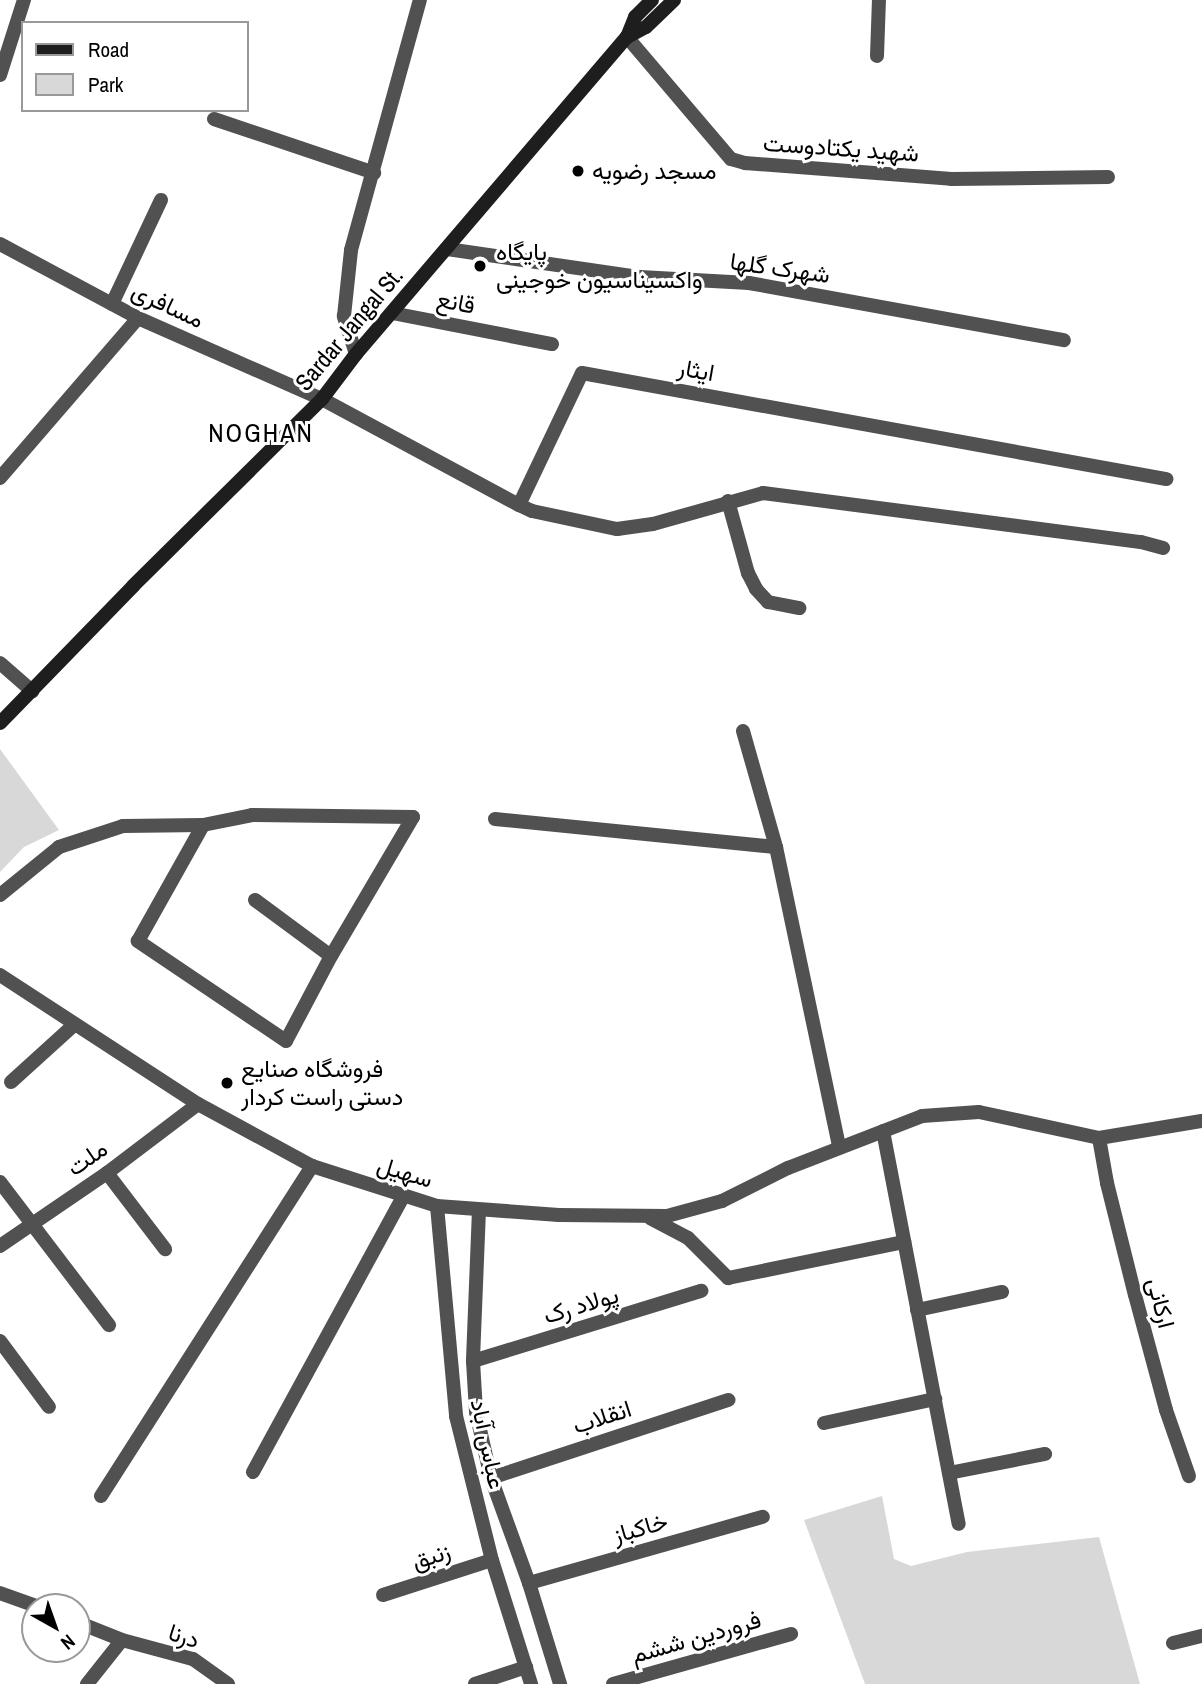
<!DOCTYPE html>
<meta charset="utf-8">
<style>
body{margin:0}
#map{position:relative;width:1202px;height:1684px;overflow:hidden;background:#fff;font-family:"Archivo Narrow",Vazirmatn,sans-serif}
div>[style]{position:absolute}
.green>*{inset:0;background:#d8d8d8}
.minor>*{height:14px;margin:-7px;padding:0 7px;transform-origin:7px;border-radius:7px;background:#515151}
.secondary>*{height:14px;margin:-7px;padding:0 7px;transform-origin:7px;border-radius:7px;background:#1e1e1e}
.dots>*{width:19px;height:19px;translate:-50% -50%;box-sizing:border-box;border:4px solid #fff;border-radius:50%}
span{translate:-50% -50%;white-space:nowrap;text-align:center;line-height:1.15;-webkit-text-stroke:6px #fff;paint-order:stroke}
.street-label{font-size:24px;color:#000}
.poi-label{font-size:24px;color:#000}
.left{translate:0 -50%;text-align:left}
.neighbourhood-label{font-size:26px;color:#000;letter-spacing:2px}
.legend{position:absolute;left:21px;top:21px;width:228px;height:91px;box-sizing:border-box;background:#fff;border:2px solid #999;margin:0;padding:9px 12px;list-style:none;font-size:21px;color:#000}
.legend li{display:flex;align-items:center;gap:14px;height:35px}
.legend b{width:35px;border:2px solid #999}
.north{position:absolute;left:21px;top:1593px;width:70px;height:70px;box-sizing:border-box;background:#fff;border:2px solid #999;border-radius:50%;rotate:140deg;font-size:19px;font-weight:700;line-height:28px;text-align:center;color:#000}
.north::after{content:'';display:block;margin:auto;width:24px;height:32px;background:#000;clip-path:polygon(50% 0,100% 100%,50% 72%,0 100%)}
</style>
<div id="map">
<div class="green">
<i style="clip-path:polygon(0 749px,59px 830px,24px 847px,0 872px)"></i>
<i style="clip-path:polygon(882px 1496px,894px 1559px,911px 1566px,967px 1552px,1099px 1537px,1140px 1684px,865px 1684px,804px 1520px)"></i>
</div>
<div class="minor">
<i style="left:627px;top:37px;width:160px;rotate:49.6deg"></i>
<i style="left:731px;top:159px;width:15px;rotate:16deg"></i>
<i style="left:745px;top:163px;width:207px;rotate:4.4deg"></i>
<i style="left:951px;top:179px;width:157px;rotate:-0.7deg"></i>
<i style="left:877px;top:56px;width:56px;rotate:-88deg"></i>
<i style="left:0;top:75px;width:79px;rotate:-72.3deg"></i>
<i style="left:214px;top:119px;width:169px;rotate:18.6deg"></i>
<i style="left:0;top:244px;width:157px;rotate:28.2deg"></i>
<i style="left:138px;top:318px;width:201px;rotate:23.8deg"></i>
<i style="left:322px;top:399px;width:224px;rotate:28.3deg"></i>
<i style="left:519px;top:505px;width:146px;rotate:-64.5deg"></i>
<i style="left:582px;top:373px;width:594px;rotate:10.29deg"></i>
<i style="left:447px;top:249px;width:195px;rotate:8.3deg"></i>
<i style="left:640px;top:277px;width:109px;rotate:3.2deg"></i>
<i style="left:749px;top:283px;width:320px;rotate:10.3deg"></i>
<i style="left:112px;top:304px;width:115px;rotate:-64.8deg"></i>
<i style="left:392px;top:313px;width:163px;rotate:11deg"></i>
<i style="left:356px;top:354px;width:40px;rotate:-108deg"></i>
<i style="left:344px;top:316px;width:66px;rotate:-83.9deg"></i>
<i style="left:351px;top:250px;width:259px;rotate:-74.6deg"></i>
<i style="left:0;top:478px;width:211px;rotate:-49.2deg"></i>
<i style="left:728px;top:501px;width:75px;rotate:74.5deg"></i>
<i style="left:748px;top:573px;width:18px;rotate:63deg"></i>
<i style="left:756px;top:589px;width:18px;rotate:47deg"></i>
<i style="left:768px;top:602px;width:32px;rotate:11deg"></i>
<i style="left:519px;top:505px;width:14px;rotate:25deg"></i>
<i style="left:532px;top:511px;width:87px;rotate:12deg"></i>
<i style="left:617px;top:529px;width:36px;rotate:-8deg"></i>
<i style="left:653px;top:524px;width:114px;rotate:-15.7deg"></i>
<i style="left:763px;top:493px;width:381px;rotate:7.4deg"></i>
<i style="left:1141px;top:542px;width:23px;rotate:15deg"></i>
<i style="left:0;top:663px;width:43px;rotate:41.2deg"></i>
<i style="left:743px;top:731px;width:121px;rotate:74.1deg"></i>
<i style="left:776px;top:847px;width:307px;rotate:78.1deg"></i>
<i style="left:495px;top:819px;width:282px;rotate:5.7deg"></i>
<i style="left:0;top:895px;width:76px;rotate:-39.1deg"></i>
<i style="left:59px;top:847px;width:67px;rotate:-18.2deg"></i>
<i style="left:123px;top:826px;width:80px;rotate:-0.7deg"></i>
<i style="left:203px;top:825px;width:50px;rotate:-11.5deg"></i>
<i style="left:252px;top:815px;width:161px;rotate:0.7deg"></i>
<i style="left:413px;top:817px;width:161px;rotate:120.5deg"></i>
<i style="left:331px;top:956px;width:96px;rotate:117.9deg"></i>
<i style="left:286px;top:1041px;width:179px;rotate:-146deg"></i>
<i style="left:138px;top:941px;width:133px;rotate:-60.7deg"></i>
<i style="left:255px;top:900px;width:94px;rotate:36.4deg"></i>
<i style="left:0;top:975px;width:236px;rotate:33.1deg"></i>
<i style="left:198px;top:1104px;width:130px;rotate:28.5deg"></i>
<i style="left:312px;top:1166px;width:131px;rotate:17.7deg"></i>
<i style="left:437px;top:1206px;width:122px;rotate:4.2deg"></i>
<i style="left:559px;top:1215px;width:108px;rotate:0.5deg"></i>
<i style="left:667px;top:1216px;width:57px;rotate:-15.3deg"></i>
<i style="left:722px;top:1201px;width:74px;rotate:-26.6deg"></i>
<i style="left:788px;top:1168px;width:144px;rotate:-21.2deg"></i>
<i style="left:922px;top:1116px;width:57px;rotate:-4deg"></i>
<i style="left:979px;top:1112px;width:123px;rotate:12.2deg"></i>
<i style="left:1099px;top:1138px;width:104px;rotate:-9.4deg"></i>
<i style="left:11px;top:1082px;width:86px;rotate:-42.2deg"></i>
<i style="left:883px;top:1131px;width:400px;rotate:79.1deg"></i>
<i style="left:1099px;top:1138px;width:46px;rotate:79.9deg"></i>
<i style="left:1107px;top:1183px;width:115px;rotate:76deg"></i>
<i style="left:1135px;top:1295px;width:119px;rotate:74.9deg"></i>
<i style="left:1166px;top:1410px;width:70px;rotate:70.8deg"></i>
<i style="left:107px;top:1173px;width:96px;rotate:52.7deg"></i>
<i style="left:0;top:1182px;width:180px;rotate:52.7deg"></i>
<i style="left:437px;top:1206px;width:211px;rotate:84.8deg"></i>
<i style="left:456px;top:1416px;width:148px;rotate:76deg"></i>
<i style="left:492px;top:1560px;width:130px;rotate:72.5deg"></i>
<i style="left:479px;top:1210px;width:151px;rotate:92.3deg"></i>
<i style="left:473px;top:1361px;width:51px;rotate:86.6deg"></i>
<i style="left:476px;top:1412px;width:68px;rotate:77.2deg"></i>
<i style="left:491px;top:1478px;width:112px;rotate:70.1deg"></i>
<i style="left:529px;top:1583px;width:106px;rotate:72.9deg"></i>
<i style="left:650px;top:1218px;width:43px;rotate:27.8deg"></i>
<i style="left:688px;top:1238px;width:57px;rotate:45deg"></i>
<i style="left:728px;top:1278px;width:180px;rotate:-11.6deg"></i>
<i style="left:0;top:1246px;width:130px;rotate:-34.3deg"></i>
<i style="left:107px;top:1173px;width:114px;rotate:-37.2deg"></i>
<i style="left:917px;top:1310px;width:87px;rotate:-12deg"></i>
<i style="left:0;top:1341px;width:82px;rotate:53.4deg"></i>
<i style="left:473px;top:1361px;width:239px;rotate:-17.1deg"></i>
<i style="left:824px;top:1423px;width:114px;rotate:-12.2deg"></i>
<i style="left:253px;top:1472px;width:313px;rotate:-61.4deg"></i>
<i style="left:949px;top:1473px;width:98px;rotate:-11.2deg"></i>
<i style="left:491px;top:1478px;width:250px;rotate:-18.2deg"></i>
<i style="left:101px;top:1496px;width:392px;rotate:-57.4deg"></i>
<i style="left:529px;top:1583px;width:243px;rotate:-15.8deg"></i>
<i style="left:0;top:1593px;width:41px;rotate:19.7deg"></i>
<i style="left:383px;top:1595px;width:114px;rotate:-17.8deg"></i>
<i style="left:77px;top:1622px;width:48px;rotate:21.8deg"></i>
<i style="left:122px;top:1640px;width:73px;rotate:15deg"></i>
<i style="left:193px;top:1659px;width:43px;rotate:35.5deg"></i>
<i style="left:1173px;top:1643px;width:30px;rotate:-14deg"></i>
<i style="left:87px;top:1684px;width:56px;rotate:-51.5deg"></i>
<i style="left:475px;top:1684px;width:54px;rotate:-18.4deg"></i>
<i style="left:613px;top:1684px;width:185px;rotate:-15.7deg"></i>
</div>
<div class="secondary">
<i style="left:627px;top:37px;width:21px;rotate:-28deg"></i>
<i style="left:646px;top:27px;width:39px;rotate:-44deg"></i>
<i style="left:0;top:723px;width:191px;rotate:-45.8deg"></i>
<i style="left:133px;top:586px;width:266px;rotate:-44.7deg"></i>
<i style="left:322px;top:399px;width:56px;rotate:-52.9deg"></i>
<i style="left:356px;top:354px;width:417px;rotate:-49.5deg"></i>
<i style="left:627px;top:37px;width:22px;rotate:-68deg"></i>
<i style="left:635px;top:17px;width:24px;rotate:-45deg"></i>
</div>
<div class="dots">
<i style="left:578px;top:171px;background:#000"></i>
<i style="left:480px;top:266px;background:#000"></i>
<i style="left:227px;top:1083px;background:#000"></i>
</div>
<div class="street-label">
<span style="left:841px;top:148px;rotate:4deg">شهید یکتادوست</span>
<span style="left:780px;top:268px;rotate:8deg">شهرک گلها</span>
<span style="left:456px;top:302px;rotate:11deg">قانع</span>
<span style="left:168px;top:305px;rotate:25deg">مسافری</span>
<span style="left:349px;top:329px;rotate:-50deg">Sardar Jangal St.</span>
<span style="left:696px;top:370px;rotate:10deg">ایثار</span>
<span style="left:87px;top:1158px;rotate:-35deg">ملت</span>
<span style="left:405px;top:1172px;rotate:17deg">سهیل</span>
<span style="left:1161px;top:1303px;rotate:76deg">ارکانی</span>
<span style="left:581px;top:1305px;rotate:-17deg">پولاد رک</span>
<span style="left:602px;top:1417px;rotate:-18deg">انقلاب</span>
<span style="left:488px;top:1444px;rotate:78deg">عباس آباد</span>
<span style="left:640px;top:1528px;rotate:-16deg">خاکباز</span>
<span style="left:431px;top:1556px;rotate:-18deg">زنبق</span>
<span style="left:184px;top:1636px;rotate:18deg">درنا</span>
<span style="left:696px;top:1637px;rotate:-16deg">فروردین ششم</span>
</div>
<div class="poi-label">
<span class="left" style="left:592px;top:171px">مسجد رضویه</span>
<span class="left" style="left:496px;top:266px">پایگاه<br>واکسیناسیون خوجینی</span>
<span class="left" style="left:241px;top:1083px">فروشگاه صنایع<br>دستی راست کردار</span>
</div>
<div class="neighbourhood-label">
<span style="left:261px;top:433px">NOGHAN</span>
</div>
<ul class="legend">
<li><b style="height:9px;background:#1e1e1e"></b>Road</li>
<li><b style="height:19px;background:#d8d8d8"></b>Park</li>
</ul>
<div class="north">N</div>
</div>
